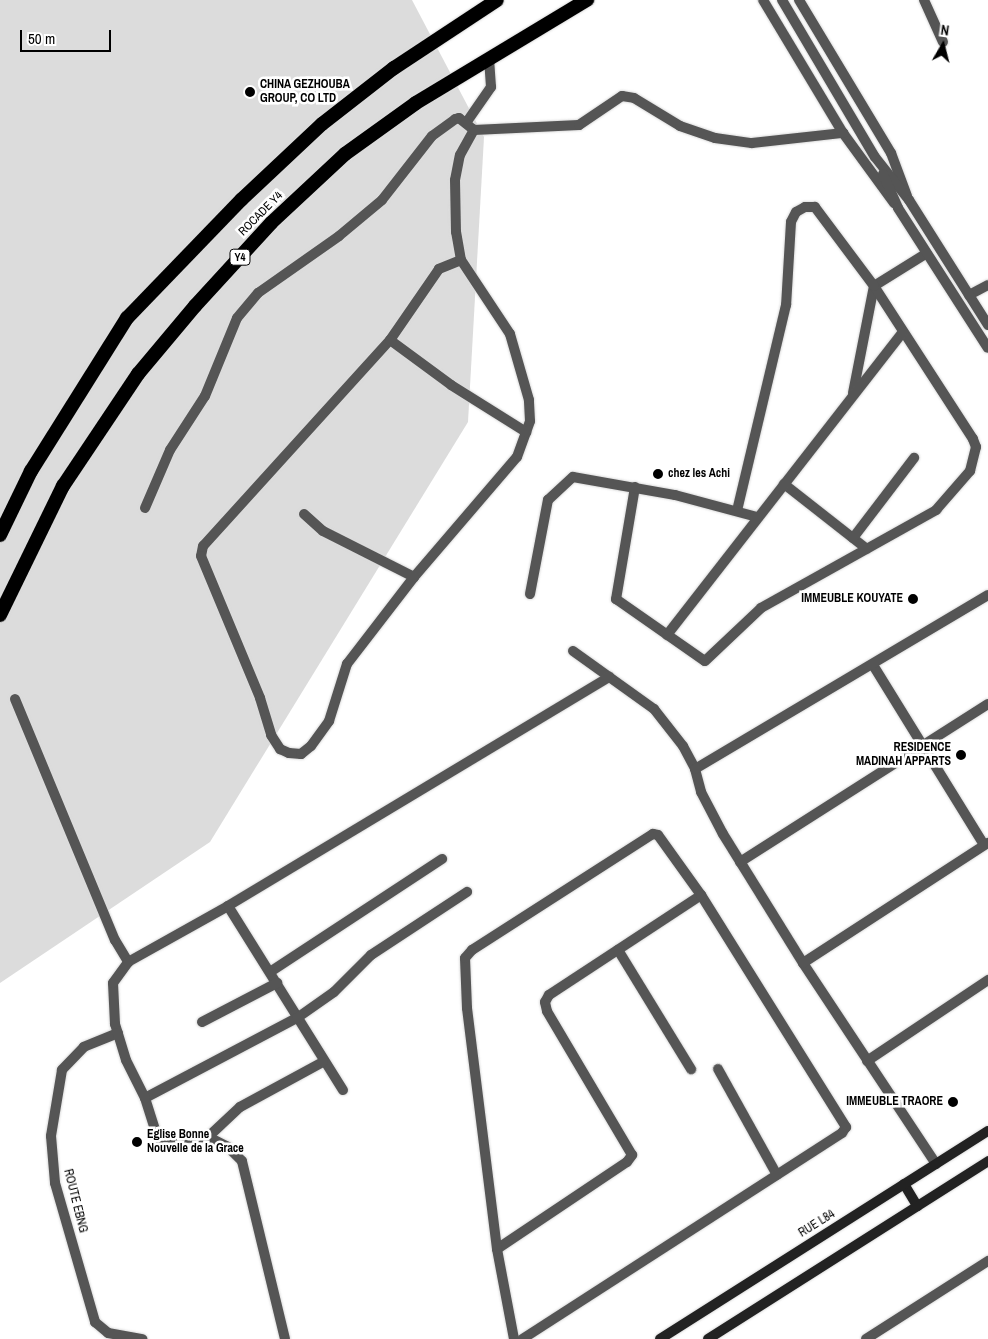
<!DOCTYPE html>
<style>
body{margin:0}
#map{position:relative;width:988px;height:1339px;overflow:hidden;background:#fff;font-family:"Archivo Narrow",sans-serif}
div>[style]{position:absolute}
.green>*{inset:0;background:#dcdcdc}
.roads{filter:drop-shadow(0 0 1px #dbdbdb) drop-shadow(0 0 1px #dbdbdb)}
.minor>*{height:10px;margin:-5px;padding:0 5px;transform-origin:5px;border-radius:5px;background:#555}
.tertiary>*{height:10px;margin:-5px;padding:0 5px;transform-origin:5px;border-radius:5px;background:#555}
.secondary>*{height:10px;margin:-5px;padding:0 5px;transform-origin:5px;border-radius:5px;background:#222}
.trunk>*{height:14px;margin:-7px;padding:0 7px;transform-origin:7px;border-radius:7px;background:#000}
.dots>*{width:14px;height:14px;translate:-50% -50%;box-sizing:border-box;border:2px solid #fff;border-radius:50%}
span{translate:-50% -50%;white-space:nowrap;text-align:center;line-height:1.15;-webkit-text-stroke:5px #fff;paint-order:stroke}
.shield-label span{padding:1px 4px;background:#fff;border:1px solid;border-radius:4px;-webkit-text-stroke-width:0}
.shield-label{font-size:11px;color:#000;font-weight:700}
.poi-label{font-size:12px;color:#000;font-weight:700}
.left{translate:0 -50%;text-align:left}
.right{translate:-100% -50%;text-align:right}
.street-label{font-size:12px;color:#000}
.north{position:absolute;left:918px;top:20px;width:50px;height:50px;-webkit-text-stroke:4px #fff;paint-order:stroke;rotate:8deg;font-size:14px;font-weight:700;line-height:20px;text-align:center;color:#000}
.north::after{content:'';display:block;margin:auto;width:18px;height:22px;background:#000;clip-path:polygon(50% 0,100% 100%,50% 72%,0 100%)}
.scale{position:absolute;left:20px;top:30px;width:91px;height:22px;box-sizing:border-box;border:2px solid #000;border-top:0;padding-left:6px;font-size:15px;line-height:18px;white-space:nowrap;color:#000;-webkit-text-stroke:4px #fff;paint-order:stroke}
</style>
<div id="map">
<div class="green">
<i style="clip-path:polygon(0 0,412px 0,484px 137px,468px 422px,210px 842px,0 983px)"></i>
</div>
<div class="roads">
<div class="minor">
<i style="left:763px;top:0;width:155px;rotate:59deg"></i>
<i style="left:843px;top:133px;width:87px;rotate:53.9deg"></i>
<i style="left:799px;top:0;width:179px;rotate:59deg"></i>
<i style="left:891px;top:153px;width:46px;rotate:69.6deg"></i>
<i style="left:924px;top:0;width:46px;rotate:65.7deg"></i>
<i style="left:466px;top:123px;width:44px;rotate:-55.2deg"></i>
<i style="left:491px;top:87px;width:28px;rotate:-94deg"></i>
<i style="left:461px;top:260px;width:24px;rotate:158deg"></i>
<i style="left:439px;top:269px;width:86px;rotate:124.6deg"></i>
<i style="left:390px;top:340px;width:278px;rotate:132.2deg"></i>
<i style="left:203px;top:546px;width:10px;rotate:101deg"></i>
<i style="left:201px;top:556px;width:154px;rotate:67.4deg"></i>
<i style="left:260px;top:698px;width:39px;rotate:73deg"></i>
<i style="left:271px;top:735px;width:17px;rotate:57deg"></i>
<i style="left:280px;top:749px;width:10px;rotate:24deg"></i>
<i style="left:289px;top:753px;width:12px;rotate:5deg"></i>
<i style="left:301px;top:754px;width:13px;rotate:-39deg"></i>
<i style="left:311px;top:746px;width:31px;rotate:-54deg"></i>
<i style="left:329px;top:721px;width:60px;rotate:-72.5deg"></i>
<i style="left:347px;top:664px;width:110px;rotate:-52.4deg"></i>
<i style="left:414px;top:577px;width:158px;rotate:-49.4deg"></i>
<i style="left:517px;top:457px;width:38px;rotate:-70deg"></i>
<i style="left:530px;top:421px;width:21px;rotate:-93deg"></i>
<i style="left:529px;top:400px;width:69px;rotate:-106.1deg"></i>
<i style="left:510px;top:334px;width:89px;rotate:-123.5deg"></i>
<i style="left:461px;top:260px;width:28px;rotate:-100deg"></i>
<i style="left:456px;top:232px;width:52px;rotate:-91.1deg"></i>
<i style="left:455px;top:180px;width:25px;rotate:-79deg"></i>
<i style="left:460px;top:155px;width:29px;rotate:-61deg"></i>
<i style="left:969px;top:295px;width:21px;rotate:-28deg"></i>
<i style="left:390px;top:340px;width:76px;rotate:36.4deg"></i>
<i style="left:451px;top:385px;width:89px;rotate:32.1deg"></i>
<i style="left:853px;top:393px;width:109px;rotate:-78.9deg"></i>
<i style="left:874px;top:286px;width:62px;rotate:-31.9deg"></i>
<i style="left:784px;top:484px;width:105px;rotate:38.1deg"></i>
<i style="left:635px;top:487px;width:114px;rotate:99.6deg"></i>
<i style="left:616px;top:599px;width:108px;rotate:34.9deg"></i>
<i style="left:705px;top:661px;width:77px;rotate:-43.4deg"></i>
<i style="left:761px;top:608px;width:201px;rotate:-29.2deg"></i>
<i style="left:936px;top:510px;width:52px;rotate:-48.9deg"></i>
<i style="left:970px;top:471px;width:25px;rotate:-76deg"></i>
<i style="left:976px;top:447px;width:9px;rotate:-111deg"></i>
<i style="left:973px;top:439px;width:182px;rotate:-122.9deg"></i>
<i style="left:874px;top:286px;width:99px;rotate:-126.8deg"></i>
<i style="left:815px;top:207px;width:10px;rotate:180deg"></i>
<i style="left:805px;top:207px;width:10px;rotate:151deg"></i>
<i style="left:796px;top:212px;width:11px;rotate:117deg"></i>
<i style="left:791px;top:222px;width:83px;rotate:93.4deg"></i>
<i style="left:786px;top:305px;width:211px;rotate:103.4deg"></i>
<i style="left:145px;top:508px;width:63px;rotate:-66.7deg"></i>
<i style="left:170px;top:450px;width:64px;rotate:-57.1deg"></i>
<i style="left:205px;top:396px;width:84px;rotate:-67.7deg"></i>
<i style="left:237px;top:318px;width:33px;rotate:-50deg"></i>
<i style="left:258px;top:293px;width:99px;rotate:-35.1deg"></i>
<i style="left:339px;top:236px;width:56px;rotate:-39.9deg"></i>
<i style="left:382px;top:200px;width:81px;rotate:-52deg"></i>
<i style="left:432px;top:136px;width:29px;rotate:-36deg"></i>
<i style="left:455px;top:119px;width:4px;rotate:-14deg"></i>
<i style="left:459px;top:118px;width:19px;rotate:39deg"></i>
<i style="left:474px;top:130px;width:105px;rotate:-2.7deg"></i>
<i style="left:579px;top:125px;width:52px;rotate:-34deg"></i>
<i style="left:622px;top:96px;width:12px;rotate:9deg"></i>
<i style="left:634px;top:98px;width:54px;rotate:31.3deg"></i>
<i style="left:680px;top:126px;width:37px;rotate:19deg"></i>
<i style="left:715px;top:138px;width:37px;rotate:8deg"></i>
<i style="left:752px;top:143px;width:92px;rotate:-6.3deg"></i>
<i style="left:304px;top:514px;width:25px;rotate:42deg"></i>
<i style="left:323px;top:531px;width:102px;rotate:26.8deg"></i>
<i style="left:853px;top:538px;width:101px;rotate:-52.7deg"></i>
<i style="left:530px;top:594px;width:96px;rotate:-79.2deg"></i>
<i style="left:548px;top:500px;width:34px;rotate:-43deg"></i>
<i style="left:573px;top:477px;width:104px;rotate:10deg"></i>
<i style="left:675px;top:495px;width:85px;rotate:15deg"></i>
<i style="left:667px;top:635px;width:383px;rotate:-52.1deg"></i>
<i style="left:573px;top:651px;width:100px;rotate:35.6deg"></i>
<i style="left:654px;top:709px;width:47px;rotate:51.9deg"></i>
<i style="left:683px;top:746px;width:26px;rotate:62deg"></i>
<i style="left:695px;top:769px;width:24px;rotate:75deg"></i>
<i style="left:701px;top:792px;width:47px;rotate:62.4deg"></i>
<i style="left:723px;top:834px;width:152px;rotate:58.2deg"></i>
<i style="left:803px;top:963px;width:241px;rotate:56.5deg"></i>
<i style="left:873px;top:665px;width:211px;rotate:58.3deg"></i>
<i style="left:15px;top:699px;width:261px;rotate:67.5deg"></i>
<i style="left:115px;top:940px;width:26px;rotate:59deg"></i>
<i style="left:695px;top:769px;width:341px;rotate:-30.7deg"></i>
<i style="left:740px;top:862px;width:294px;rotate:-32.5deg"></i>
<i style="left:228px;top:906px;width:217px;rotate:58deg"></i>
<i style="left:618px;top:950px;width:140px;rotate:58.5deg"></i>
<i style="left:803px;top:963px;width:221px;rotate:-33deg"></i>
<i style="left:270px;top:972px;width:206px;rotate:-33.3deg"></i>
<i style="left:202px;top:1022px;width:85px;rotate:-27.5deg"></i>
<i style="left:118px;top:1033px;width:37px;rotate:158deg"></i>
<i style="left:84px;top:1047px;width:32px;rotate:134deg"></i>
<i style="left:62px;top:1070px;width:67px;rotate:99.5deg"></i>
<i style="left:51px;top:1136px;width:47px;rotate:85.1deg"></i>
<i style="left:55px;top:1183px;width:145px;rotate:73.9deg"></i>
<i style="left:95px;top:1322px;width:17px;rotate:40deg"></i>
<i style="left:108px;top:1333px;width:35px;rotate:10deg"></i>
<i style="left:867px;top:1061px;width:146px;rotate:-33.8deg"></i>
<i style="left:718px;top:1069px;width:121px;rotate:60.9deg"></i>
<i style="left:145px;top:1098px;width:172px;rotate:-27.8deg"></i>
<i style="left:297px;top:1018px;width:45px;rotate:-35.1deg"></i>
<i style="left:334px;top:992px;width:52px;rotate:-45deg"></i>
<i style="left:371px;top:955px;width:115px;rotate:-33.3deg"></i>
<i style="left:208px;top:1137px;width:44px;rotate:-43.2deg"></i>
<i style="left:240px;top:1107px;width:94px;rotate:-28.5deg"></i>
<i style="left:497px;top:1249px;width:156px;rotate:-33.8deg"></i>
<i style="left:627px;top:1162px;width:9px;rotate:-54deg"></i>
<i style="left:632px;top:1155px;width:167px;rotate:-120.6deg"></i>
<i style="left:547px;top:1011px;width:9px;rotate:-103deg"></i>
<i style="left:545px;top:1002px;width:8px;rotate:-60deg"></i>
<i style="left:549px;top:995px;width:182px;rotate:-33.3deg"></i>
<i style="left:285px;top:1339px;width:183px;rotate:-103.6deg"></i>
<i style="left:242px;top:1161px;width:20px;rotate:-135deg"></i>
<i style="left:228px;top:1147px;width:22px;rotate:-153deg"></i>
<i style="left:208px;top:1137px;width:50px;rotate:177.7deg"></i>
<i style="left:158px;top:1139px;width:43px;rotate:-107.6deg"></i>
<i style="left:145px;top:1098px;width:42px;rotate:-116.6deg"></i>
<i style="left:126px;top:1060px;width:38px;rotate:-107deg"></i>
<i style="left:115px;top:1024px;width:41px;rotate:-92.8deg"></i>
<i style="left:113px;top:983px;width:26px;rotate:-54deg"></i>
<i style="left:128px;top:962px;width:115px;rotate:-29.2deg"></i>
<i style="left:228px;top:906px;width:445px;rotate:-31deg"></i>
<i style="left:514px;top:1339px;width:92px;rotate:-100.7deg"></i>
<i style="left:497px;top:1249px;width:243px;rotate:-97.1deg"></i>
<i style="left:467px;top:1008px;width:50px;rotate:-92.3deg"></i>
<i style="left:465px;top:958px;width:11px;rotate:-49deg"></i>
<i style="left:472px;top:950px;width:215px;rotate:-32.7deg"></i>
<i style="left:653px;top:834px;width:5px;rotate:11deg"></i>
<i style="left:658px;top:835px;width:74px;rotate:54.4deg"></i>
<i style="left:701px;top:895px;width:274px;rotate:58deg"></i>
<i style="left:846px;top:1127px;width:7px;rotate:124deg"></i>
<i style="left:842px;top:1133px;width:381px;rotate:147.2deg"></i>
<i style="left:866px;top:1339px;width:145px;rotate:-32.6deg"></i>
</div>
<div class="tertiary">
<i style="left:782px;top:0;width:182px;rotate:59.4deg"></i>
<i style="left:875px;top:157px;width:55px;rotate:51.7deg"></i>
<i style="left:909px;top:200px;width:148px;rotate:57.7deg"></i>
<i style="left:883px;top:174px;width:37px;rotate:66deg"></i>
<i style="left:898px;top:208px;width:166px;rotate:57.3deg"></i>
</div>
<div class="secondary">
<i style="left:904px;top:1184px;width:26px;rotate:59deg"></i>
<i style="left:660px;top:1339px;width:388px;rotate:-32.4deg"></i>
<i style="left:708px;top:1339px;width:332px;rotate:-32.4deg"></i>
</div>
<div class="trunk">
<i style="left:0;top:535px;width:71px;rotate:-64.2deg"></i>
<i style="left:31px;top:471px;width:181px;rotate:-57.9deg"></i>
<i style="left:127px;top:318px;width:164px;rotate:-46deg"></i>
<i style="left:241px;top:200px;width:111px;rotate:-43.2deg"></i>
<i style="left:322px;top:124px;width:91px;rotate:-37.9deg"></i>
<i style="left:394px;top:68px;width:123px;rotate:-33.4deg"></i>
<i style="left:0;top:615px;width:144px;rotate:-64deg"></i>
<i style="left:63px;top:486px;width:135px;rotate:-56.2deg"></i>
<i style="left:138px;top:374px;width:89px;rotate:-50deg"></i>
<i style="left:195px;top:306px;width:113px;rotate:-47.5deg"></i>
<i style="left:271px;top:223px;width:101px;rotate:-43deg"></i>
<i style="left:345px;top:154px;width:87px;rotate:-35.7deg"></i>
<i style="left:416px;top:103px;width:200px;rotate:-31.1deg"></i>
</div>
</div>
<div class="dots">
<i style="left:250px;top:92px;background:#000"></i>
<i style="left:658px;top:474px;background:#000"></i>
<i style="left:913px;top:599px;background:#000"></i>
<i style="left:961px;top:755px;background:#000"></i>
<i style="left:953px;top:1102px;background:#000"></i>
<i style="left:137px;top:1142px;background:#000"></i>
</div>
<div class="shield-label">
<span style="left:240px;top:257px">Y4</span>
</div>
<div class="poi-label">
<span class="left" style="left:260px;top:92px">CHINA GEZHOUBA<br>GROUP, CO LTD</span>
<span class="left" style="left:668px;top:474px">chez les Achi</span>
<span class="right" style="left:903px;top:599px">IMMEUBLE KOUYATE</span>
<span class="right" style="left:951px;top:755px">RESIDENCE<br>MADINAH APPARTS</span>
<span class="right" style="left:943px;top:1102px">IMMEUBLE TRAORE</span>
<span class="left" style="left:147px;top:1142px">Eglise Bonne<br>Nouvelle de la Grace</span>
</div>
<div class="street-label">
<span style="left:261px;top:214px;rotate:-45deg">ROCADE Y4</span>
<span style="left:75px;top:1201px;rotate:76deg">ROUTE EBNG</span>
<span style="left:817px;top:1224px;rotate:-32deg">RUE L84</span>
</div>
<div class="north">N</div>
<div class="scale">50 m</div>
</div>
